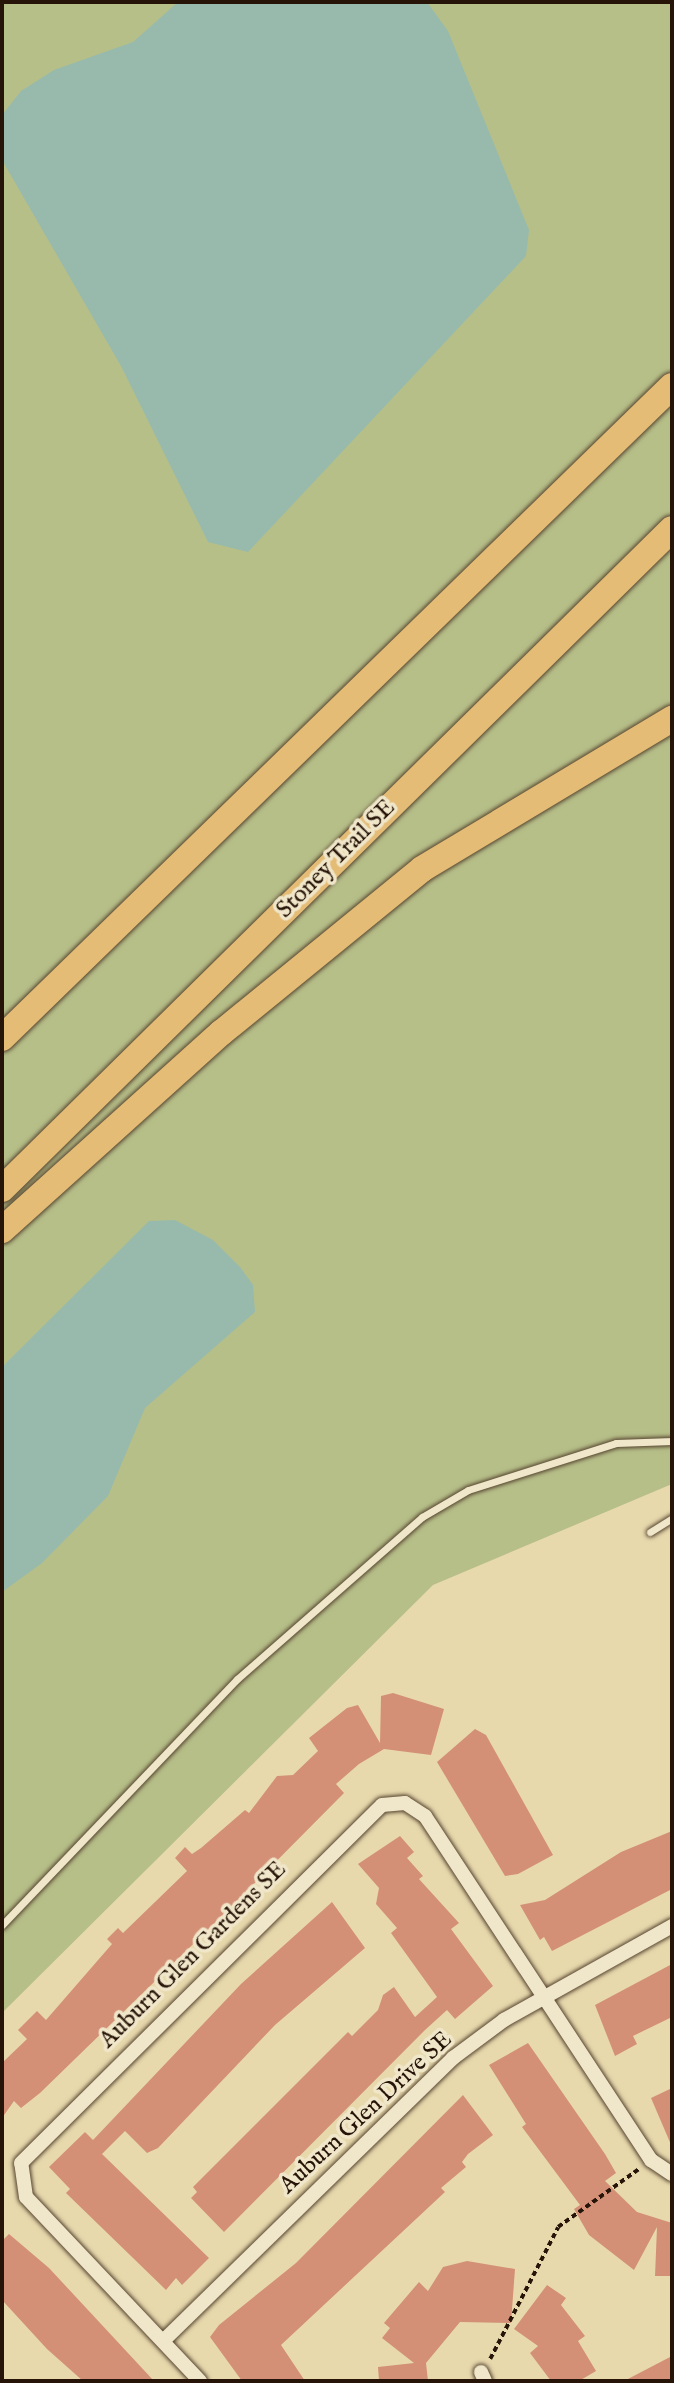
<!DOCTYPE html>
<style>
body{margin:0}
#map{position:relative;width:674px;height:2383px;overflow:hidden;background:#e8d9ad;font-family:"IM FELL English",serif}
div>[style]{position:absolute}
.green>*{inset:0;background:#b7bf89}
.water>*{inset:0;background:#97baac}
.building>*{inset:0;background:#d39076}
.path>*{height:3.5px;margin-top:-1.75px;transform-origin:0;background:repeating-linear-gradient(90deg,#251407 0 5px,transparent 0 8.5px)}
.roads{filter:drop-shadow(0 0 2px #564530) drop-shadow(0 0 2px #564530)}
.service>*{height:7px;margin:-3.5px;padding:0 3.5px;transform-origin:3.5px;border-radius:3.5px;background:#f0e6ca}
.minor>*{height:14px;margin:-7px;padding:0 7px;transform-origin:7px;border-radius:7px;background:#f0e6ca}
.motorway>*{height:26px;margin:-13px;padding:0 13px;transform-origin:13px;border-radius:13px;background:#e4bc76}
span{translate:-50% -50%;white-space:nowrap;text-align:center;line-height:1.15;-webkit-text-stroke:7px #f0e6ca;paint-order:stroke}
.street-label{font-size:24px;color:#251407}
.frame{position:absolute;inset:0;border:4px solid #251407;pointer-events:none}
</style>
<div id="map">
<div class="green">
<i style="clip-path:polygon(2px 2px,672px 2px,672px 1484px,433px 1585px,2px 2013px)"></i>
</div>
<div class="water">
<i style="clip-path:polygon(178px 2px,427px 2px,448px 31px,529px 230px,526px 256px,248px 552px,208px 542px,121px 366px,2px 160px,2px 115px,21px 91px,54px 70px,133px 42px)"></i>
<i style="clip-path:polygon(175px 1220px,213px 1240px,240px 1267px,253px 1285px,255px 1312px,145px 1408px,108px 1496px,42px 1563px,2px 1592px,2px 1367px,149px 1221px)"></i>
</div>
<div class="building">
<i style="clip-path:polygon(393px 1693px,444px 1709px,431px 1755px,384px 1749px,359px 1764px,336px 1784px,344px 1793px,221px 1917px,40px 2093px,21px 2108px,14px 2101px,2px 2118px,2px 2063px,27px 2039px,18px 2030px,37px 2011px,46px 2020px,112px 1944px,107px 1939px,118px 1928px,123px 1933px,187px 1871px,175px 1858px,185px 1847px,192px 1854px,201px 1848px,245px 1810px,249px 1813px,277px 1776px,293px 1775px,318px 1751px,309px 1738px,347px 1708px,358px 1705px,380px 1743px,381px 1696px)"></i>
<i style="clip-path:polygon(475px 1729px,486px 1735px,553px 1855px,518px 1874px,505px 1876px,437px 1762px)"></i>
<i style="clip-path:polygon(672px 1831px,672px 1889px,552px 1951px,544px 1937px,540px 1940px,520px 1905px,545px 1900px,621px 1852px)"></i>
<i style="clip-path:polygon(400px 1836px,414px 1852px,407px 1858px,423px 1876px,419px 1879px,459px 1923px,451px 1929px,493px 1986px,455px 2019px,447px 2010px,425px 2030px,224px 2232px,191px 2198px,197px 2192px,193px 2187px,348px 2032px,352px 2036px,378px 2010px,383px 1995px,394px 1987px,415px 2017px,437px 1997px,391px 1933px,397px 1928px,376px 1904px,379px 1888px,358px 1864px)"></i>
<i style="clip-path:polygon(332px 1902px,365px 1948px,275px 2025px,158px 2148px,147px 2153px,125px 2131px,102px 2154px,209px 2258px,182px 2285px,176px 2278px,166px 2290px,66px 2193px,70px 2189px,49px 2167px,85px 2132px,93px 2140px,241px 1984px)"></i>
<i style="clip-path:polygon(672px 1964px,672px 2017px,633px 2036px,637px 2044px,615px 2056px,595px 2005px)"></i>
<i style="clip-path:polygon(528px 2043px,605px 2154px,616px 2173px,605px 2181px,637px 2212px,672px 2223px,670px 2276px,655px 2276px,657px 2227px,634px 2270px,589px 2235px,574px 2209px,580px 2205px,522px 2127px,526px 2124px,489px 2065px)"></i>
<i style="clip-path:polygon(672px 2088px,672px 2147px,651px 2098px)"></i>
<i style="clip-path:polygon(463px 2095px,493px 2135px,468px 2154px,462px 2162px,466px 2167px,441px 2188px,445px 2192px,281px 2345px,305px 2381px,242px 2381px,210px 2337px,219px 2325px,296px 2263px)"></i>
<i style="clip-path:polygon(9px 2234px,49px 2268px,154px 2381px,83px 2381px,47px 2349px,2px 2300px,2px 2241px)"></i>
<i style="clip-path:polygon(467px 2261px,515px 2269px,511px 2323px,460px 2322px,426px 2363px,428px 2381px,379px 2381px,378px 2367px,414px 2363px,382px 2338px,390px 2328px,384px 2323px,419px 2282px,428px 2291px,443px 2267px)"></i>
<i style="clip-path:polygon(547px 2285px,566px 2298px,561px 2305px,585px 2336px,578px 2341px,596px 2371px,579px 2381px,551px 2381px,530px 2353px,538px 2346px,514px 2329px)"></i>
<i style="clip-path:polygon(672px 2356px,672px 2381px,624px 2381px)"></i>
</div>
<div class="path">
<i style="left:490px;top:2359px;width:148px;rotate:-62.7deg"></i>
<i style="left:558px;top:2227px;width:100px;rotate:-35.6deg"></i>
</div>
<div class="roads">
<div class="service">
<i style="left:650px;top:1532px;width:26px;rotate:-32deg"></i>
<i style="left:2px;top:1925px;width:340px;rotate:-46.3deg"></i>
<i style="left:237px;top:1679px;width:246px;rotate:-41.2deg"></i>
<i style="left:422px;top:1517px;width:53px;rotate:-30.4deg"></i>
<i style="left:468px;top:1490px;width:155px;rotate:-17.6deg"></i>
<i style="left:616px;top:1443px;width:56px;rotate:-2deg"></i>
</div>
<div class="minor">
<i style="left:164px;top:2340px;width:404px;rotate:-44.3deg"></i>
<i style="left:453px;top:2058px;width:64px;rotate:-36.7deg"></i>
<i style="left:504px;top:2020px;width:193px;rotate:-29.2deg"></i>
<i style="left:481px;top:2372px;width:10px;rotate:66deg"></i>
<i style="left:200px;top:2381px;width:253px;rotate:-133.4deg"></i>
<i style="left:26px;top:2197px;width:34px;rotate:-98deg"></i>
<i style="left:21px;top:2163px;width:508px;rotate:-44.76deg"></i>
<i style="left:382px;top:1805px;width:23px;rotate:-5deg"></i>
<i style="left:405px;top:1803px;width:24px;rotate:33deg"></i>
<i style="left:425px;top:1816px;width:412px;rotate:56.7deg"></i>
<i style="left:651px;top:2160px;width:25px;rotate:34deg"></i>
</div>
<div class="motorway">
<i style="left:2px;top:1038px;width:935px;rotate:-44.22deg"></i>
<i style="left:2px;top:1189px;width:940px;rotate:-44.57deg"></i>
<i style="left:2px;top:1230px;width:295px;rotate:-42deg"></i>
<i style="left:221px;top:1033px;width:259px;rotate:-39.2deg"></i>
<i style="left:422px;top:869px;width:292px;rotate:-31deg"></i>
</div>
</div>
<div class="street-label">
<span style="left:336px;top:859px;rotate:-45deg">Stoney Trail SE</span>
<span style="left:193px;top:1955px;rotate:-45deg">Auburn Glen Gardens SE</span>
<span style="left:366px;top:2113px;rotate:-43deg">Auburn Glen Drive SE</span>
</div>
<div class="frame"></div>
</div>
